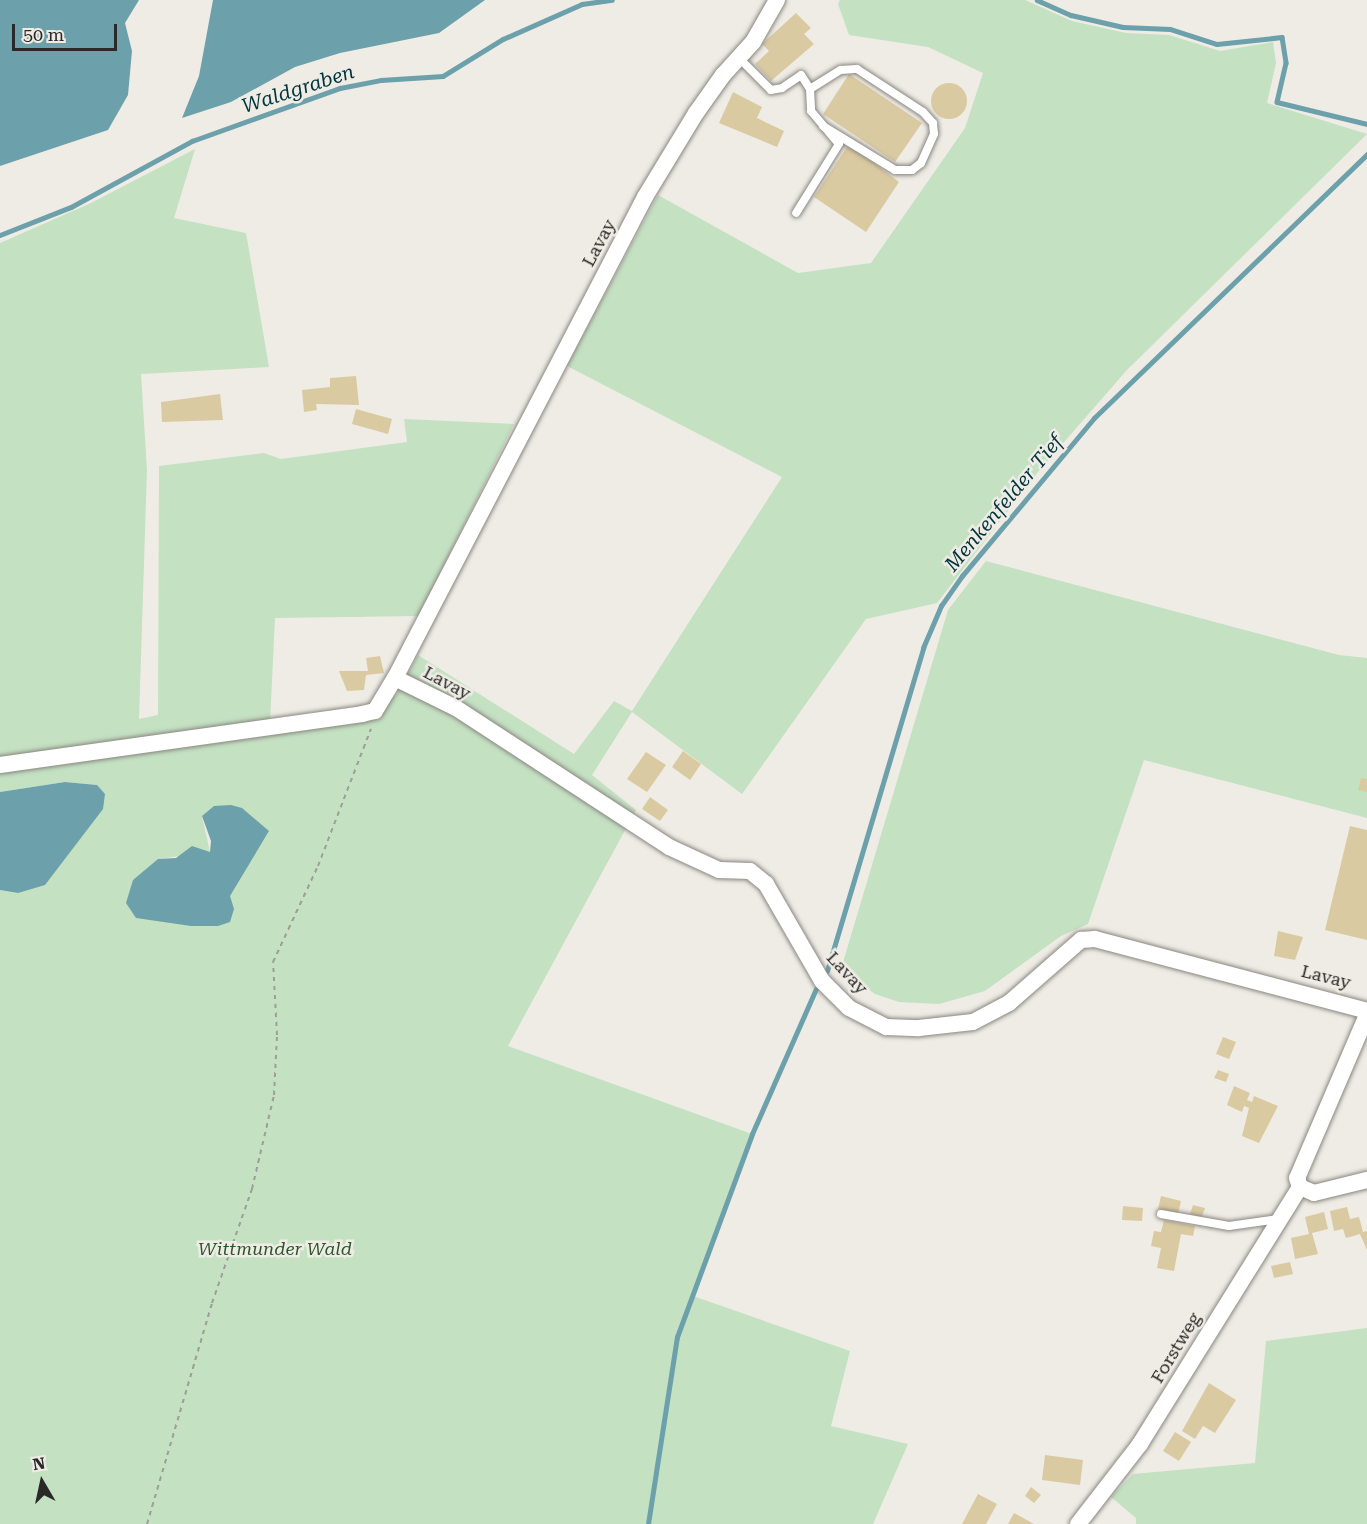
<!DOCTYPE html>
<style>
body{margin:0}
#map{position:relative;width:1367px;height:1524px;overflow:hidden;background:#efece5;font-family:"Roboto Serif",serif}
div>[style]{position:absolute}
.green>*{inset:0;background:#c4e1c2}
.water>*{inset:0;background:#6ca0ab}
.stream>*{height:4.5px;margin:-2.25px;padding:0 2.25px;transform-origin:2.25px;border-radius:2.25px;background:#6ca0ab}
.building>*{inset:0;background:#dacaa1}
.round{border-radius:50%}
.path>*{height:2px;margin-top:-1px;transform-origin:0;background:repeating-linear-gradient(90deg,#9f9d98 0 4.5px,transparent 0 9px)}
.roads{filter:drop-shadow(0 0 2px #898780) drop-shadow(0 0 2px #898780)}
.lane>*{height:8px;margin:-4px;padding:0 4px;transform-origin:4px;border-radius:4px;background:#fff}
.street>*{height:16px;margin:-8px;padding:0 8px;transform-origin:8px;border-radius:8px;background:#fff}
span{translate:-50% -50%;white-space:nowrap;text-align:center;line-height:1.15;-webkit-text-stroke:5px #efece5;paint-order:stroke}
.street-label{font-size:18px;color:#2a2927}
.park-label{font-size:18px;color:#2b582b;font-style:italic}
.water-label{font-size:20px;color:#00343d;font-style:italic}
.north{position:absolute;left:12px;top:1452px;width:60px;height:60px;-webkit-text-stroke:4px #efece5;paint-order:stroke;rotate:351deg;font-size:16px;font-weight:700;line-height:24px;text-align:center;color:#2a2927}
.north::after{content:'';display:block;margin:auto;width:21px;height:27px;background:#2a2927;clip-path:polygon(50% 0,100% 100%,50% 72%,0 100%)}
.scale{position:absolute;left:12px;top:24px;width:105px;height:27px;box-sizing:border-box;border:3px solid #2a2927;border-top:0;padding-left:8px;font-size:18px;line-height:21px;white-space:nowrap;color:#2a2927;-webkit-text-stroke:4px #efece5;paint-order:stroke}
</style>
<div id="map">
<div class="green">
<i style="clip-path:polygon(evenodd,840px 0,1025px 0,1072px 21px,1126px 33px,1169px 35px,1220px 51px,1273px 42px,1276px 63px,1267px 103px,1367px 134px,1126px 371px,1038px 472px,937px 603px,866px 619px,742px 794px,632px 712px,592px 775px,636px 810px,508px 1046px,752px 1134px,693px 1296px,850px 1351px,831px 1426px,908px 1444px,873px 1524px,0 1524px,0 890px,18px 893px,97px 785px,65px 782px,0 792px,0 243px,91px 203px,195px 149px,174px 218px,246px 233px,269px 367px,141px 374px,147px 470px,139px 719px,158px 715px,159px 466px,264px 453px,281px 459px,407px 442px,404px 419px,514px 424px,419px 616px,275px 618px,270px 723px,375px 711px,398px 693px,418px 655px,574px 754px,614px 701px,632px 711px,782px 477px,567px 366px,658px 195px,798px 273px,871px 263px,965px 128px,983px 73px,928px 47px,849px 35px,838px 4px,840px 0,202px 816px,269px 831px,229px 896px,218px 926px,136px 918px,147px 869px,158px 859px,210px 852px,202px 816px)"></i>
<i style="clip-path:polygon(986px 561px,1339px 655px,1367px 658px,1367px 818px,1144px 760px,1088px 924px,1061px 936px,985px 991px,939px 1004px,899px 1002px,875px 994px,841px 969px,948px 610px)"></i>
<i style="clip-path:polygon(1367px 1328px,1367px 1524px,1136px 1524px,1136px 1518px,1111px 1497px,1133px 1474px,1255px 1463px,1266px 1341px)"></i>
</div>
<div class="water">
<i style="clip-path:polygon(0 0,139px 0,125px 23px,132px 51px,128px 95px,108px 130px,0 166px)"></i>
<i style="clip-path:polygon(213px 0,485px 0,439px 33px,340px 53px,295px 67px,231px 102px,182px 118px,199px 76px)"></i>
<i style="clip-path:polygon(65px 782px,97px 785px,105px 794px,103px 809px,45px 885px,18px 893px,0 890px,0 792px)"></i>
<i style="clip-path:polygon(231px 805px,242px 808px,269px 831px,230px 896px,234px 909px,230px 922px,218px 926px,191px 926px,136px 918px,126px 903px,133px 880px,158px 859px,176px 858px,192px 846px,210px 852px,211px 841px,202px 816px,214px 806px)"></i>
</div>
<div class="stream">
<i style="left:1037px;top:0;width:37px;rotate:24deg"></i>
<i style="left:1071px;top:15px;width:53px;rotate:13deg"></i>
<i style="left:1123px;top:27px;width:47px;rotate:2.4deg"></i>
<i style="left:1170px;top:29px;width:49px;rotate:17.7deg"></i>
<i style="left:1217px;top:44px;width:65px;rotate:-6.1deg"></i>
<i style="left:1282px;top:37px;width:26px;rotate:81deg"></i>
<i style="left:1286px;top:63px;width:40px;rotate:103deg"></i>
<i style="left:1277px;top:102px;width:93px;rotate:13.7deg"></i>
<i style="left:0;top:235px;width:76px;rotate:-21.5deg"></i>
<i style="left:71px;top:207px;width:138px;rotate:-28.6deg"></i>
<i style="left:192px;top:141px;width:157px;rotate:-19.7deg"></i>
<i style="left:340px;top:88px;width:42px;rotate:-11deg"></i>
<i style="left:381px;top:80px;width:62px;rotate:-3.7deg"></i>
<i style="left:443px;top:76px;width:70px;rotate:-31.7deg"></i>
<i style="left:503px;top:39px;width:86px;rotate:-23.9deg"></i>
<i style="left:582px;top:4px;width:30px;rotate:-8deg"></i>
<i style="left:827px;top:971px;width:337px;rotate:-73.4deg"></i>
<i style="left:923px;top:648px;width:46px;rotate:-66.8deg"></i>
<i style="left:941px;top:606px;width:37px;rotate:-55deg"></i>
<i style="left:962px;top:576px;width:206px;rotate:-50.1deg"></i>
<i style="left:1094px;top:418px;width:380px;rotate:-44deg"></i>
<i style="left:648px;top:1524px;width:189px;rotate:-81.2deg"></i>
<i style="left:677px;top:1337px;width:216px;rotate:-69.7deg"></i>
<i style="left:752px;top:1134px;width:158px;rotate:-66.2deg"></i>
</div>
<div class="building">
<i style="clip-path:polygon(796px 13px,811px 28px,804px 34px,814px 44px,771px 81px,755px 64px,769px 51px,762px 44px)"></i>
<i style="clip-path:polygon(849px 74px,922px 123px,895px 162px,823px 114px)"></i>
<i class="round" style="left:931px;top:83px;width:36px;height:36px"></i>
<i style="clip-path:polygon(733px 92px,762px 107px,757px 118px,784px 131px,777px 147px,719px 123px)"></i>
<i style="clip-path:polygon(849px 144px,899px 182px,866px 232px,814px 197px)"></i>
<i style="clip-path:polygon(356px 376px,359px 405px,316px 404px,317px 410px,304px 412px,302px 390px,330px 387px,330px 378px)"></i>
<i style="clip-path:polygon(220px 394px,223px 420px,162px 422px,161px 402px)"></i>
<i style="clip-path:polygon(356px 409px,392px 419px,388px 434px,352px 424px)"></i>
<i style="clip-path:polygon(380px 656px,384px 673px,366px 675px,364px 690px,347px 691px,339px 671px,368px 671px,366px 658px)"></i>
<i style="clip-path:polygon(683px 751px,701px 764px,690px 780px,672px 767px)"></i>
<i style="clip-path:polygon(646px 752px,666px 765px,647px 792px,627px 779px)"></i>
<i style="clip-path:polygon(1361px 778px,1367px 779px,1367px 792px,1358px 790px)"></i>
<i style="clip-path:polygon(650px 797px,668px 810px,660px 821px,642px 809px)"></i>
<i style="clip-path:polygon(1350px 826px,1367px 830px,1367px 940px,1325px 930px)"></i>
<i style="clip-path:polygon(1278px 931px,1303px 937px,1295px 960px,1274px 956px)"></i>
<i style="clip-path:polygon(1223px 1037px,1236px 1042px,1229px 1059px,1216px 1054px)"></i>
<i style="clip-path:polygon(1218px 1070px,1229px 1074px,1226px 1082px,1214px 1078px)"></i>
<i style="clip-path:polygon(1234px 1086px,1250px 1093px,1247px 1100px,1252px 1102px,1254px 1096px,1278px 1106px,1259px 1143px,1242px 1136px,1249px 1108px,1244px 1106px,1242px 1112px,1227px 1105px)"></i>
<i style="clip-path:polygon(1161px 1196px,1181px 1201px,1178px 1214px,1158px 1209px)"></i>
<i style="clip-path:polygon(1193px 1205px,1205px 1208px,1202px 1217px,1190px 1214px)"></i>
<i style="clip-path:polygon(1123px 1206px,1143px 1208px,1142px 1221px,1122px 1220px)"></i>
<i style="clip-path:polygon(1347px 1207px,1350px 1219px,1359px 1217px,1363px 1232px,1367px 1231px,1367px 1250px,1360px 1234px,1346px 1238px,1343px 1229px,1334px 1231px,1330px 1211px)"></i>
<i style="clip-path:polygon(1324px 1212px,1328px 1229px,1312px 1233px,1318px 1254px,1295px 1259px,1291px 1238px,1309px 1234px,1305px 1217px)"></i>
<i style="clip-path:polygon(1164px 1220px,1195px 1226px,1193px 1236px,1181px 1234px,1174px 1271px,1157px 1268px,1161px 1248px,1151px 1246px,1154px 1231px,1161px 1232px)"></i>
<i style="clip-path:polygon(1290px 1262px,1293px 1274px,1274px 1278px,1271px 1266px)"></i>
<i style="clip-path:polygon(1209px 1383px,1236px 1400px,1215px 1433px,1203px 1426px,1195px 1439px,1182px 1431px)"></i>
<i style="clip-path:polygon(1175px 1432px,1191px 1442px,1179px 1461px,1163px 1451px)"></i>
<i style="clip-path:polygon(1045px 1455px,1083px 1460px,1080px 1485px,1042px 1480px)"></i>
<i style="clip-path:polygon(1031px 1487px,1041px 1495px,1034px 1503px,1025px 1496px)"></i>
<i style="clip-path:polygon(978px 1494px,997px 1504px,986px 1524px,962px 1524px)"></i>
<i style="clip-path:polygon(1014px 1513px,1034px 1524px,1008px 1524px)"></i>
</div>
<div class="path">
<i style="left:147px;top:1524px;width:230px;rotate:-73.6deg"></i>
<i style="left:212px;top:1303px;width:121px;rotate:-70.7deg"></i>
<i style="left:252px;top:1189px;width:97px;rotate:-76.8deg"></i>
<i style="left:274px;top:1095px;width:60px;rotate:-87.1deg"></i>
<i style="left:277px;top:1035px;width:73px;rotate:-93.1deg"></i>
<i style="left:273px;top:962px;width:106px;rotate:-64.9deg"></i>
<i style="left:318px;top:866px;width:147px;rotate:-68.9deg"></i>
</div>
<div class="roads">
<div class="lane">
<i style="left:739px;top:58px;width:45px;rotate:45deg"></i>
<i style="left:771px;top:90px;width:11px;rotate:-10deg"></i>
<i style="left:782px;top:88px;width:23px;rotate:-34deg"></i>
<i style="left:801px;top:75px;width:17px;rotate:57deg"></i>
<i style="left:810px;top:89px;width:22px;rotate:87deg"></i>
<i style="left:811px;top:111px;width:43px;rotate:49.7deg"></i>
<i style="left:839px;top:144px;width:81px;rotate:121.9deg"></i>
<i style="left:810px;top:89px;width:36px;rotate:-32deg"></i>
<i style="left:841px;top:70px;width:16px;rotate:-4deg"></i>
<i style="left:857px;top:69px;width:79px;rotate:33.1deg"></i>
<i style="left:923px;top:112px;width:15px;rotate:48deg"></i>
<i style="left:933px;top:123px;width:11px;rotate:85deg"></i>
<i style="left:934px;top:134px;width:32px;rotate:114deg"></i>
<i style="left:921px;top:163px;width:11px;rotate:142deg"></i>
<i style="left:912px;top:170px;width:17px;rotate:180deg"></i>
<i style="left:895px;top:170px;width:84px;rotate:-148.6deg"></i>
<i style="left:1161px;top:1214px;width:69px;rotate:10deg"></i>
<i style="left:1229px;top:1226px;width:50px;rotate:-8deg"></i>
</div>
<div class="street">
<i style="left:777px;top:0;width:48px;rotate:119.7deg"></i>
<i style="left:753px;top:42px;width:45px;rotate:132.3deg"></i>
<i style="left:723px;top:75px;width:47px;rotate:125.4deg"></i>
<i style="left:696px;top:113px;width:98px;rotate:121.3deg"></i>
<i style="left:645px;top:197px;width:542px;rotate:117.46deg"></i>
<i style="left:395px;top:678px;width:68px;rotate:26.2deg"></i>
<i style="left:456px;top:708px;width:254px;rotate:33.1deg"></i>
<i style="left:669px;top:847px;width:55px;rotate:24.7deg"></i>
<i style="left:719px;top:870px;width:31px;rotate:2deg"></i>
<i style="left:750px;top:871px;width:21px;rotate:39deg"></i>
<i style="left:766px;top:884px;width:112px;rotate:60deg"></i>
<i style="left:822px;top:981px;width:38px;rotate:45deg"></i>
<i style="left:849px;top:1008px;width:42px;rotate:27.2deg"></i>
<i style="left:886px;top:1027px;width:33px;rotate:2deg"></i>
<i style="left:919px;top:1028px;width:54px;rotate:-6.3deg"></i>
<i style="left:973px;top:1022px;width:41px;rotate:-27.8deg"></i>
<i style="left:1009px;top:1003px;width:96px;rotate:-41.2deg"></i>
<i style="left:1081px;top:940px;width:14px;rotate:-4deg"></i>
<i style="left:1095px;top:939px;width:281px;rotate:14.8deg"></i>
<i style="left:0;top:765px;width:366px;rotate:-8deg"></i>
<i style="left:362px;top:714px;width:13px;rotate:-13deg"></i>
<i style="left:375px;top:711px;width:39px;rotate:-59deg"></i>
<i style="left:1367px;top:1015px;width:177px;rotate:113.2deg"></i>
<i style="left:1297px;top:1178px;width:9px;rotate:72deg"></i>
<i style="left:1300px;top:1187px;width:15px;rotate:23deg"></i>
<i style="left:1314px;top:1193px;width:55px;rotate:-13.8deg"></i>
<i style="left:1078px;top:1524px;width:101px;rotate:-52.2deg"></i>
<i style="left:1140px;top:1444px;width:303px;rotate:-58.1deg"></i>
</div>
</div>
<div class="street-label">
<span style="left:599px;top:243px;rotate:-62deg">Lavay</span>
<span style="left:447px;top:683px;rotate:28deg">Lavay</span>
<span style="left:847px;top:973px;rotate:47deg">Lavay</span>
<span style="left:1326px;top:977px;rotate:14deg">Lavay</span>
<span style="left:1176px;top:1348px;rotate:-59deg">Forstweg</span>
</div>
<div class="park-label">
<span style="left:275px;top:1249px">Wittmunder Wald</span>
</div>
<div class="water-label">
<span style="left:298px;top:89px;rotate:-18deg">Waldgraben</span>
<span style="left:1004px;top:503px;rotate:-50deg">Menkenfelder Tief</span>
</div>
<div class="north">N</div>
<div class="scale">50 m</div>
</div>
